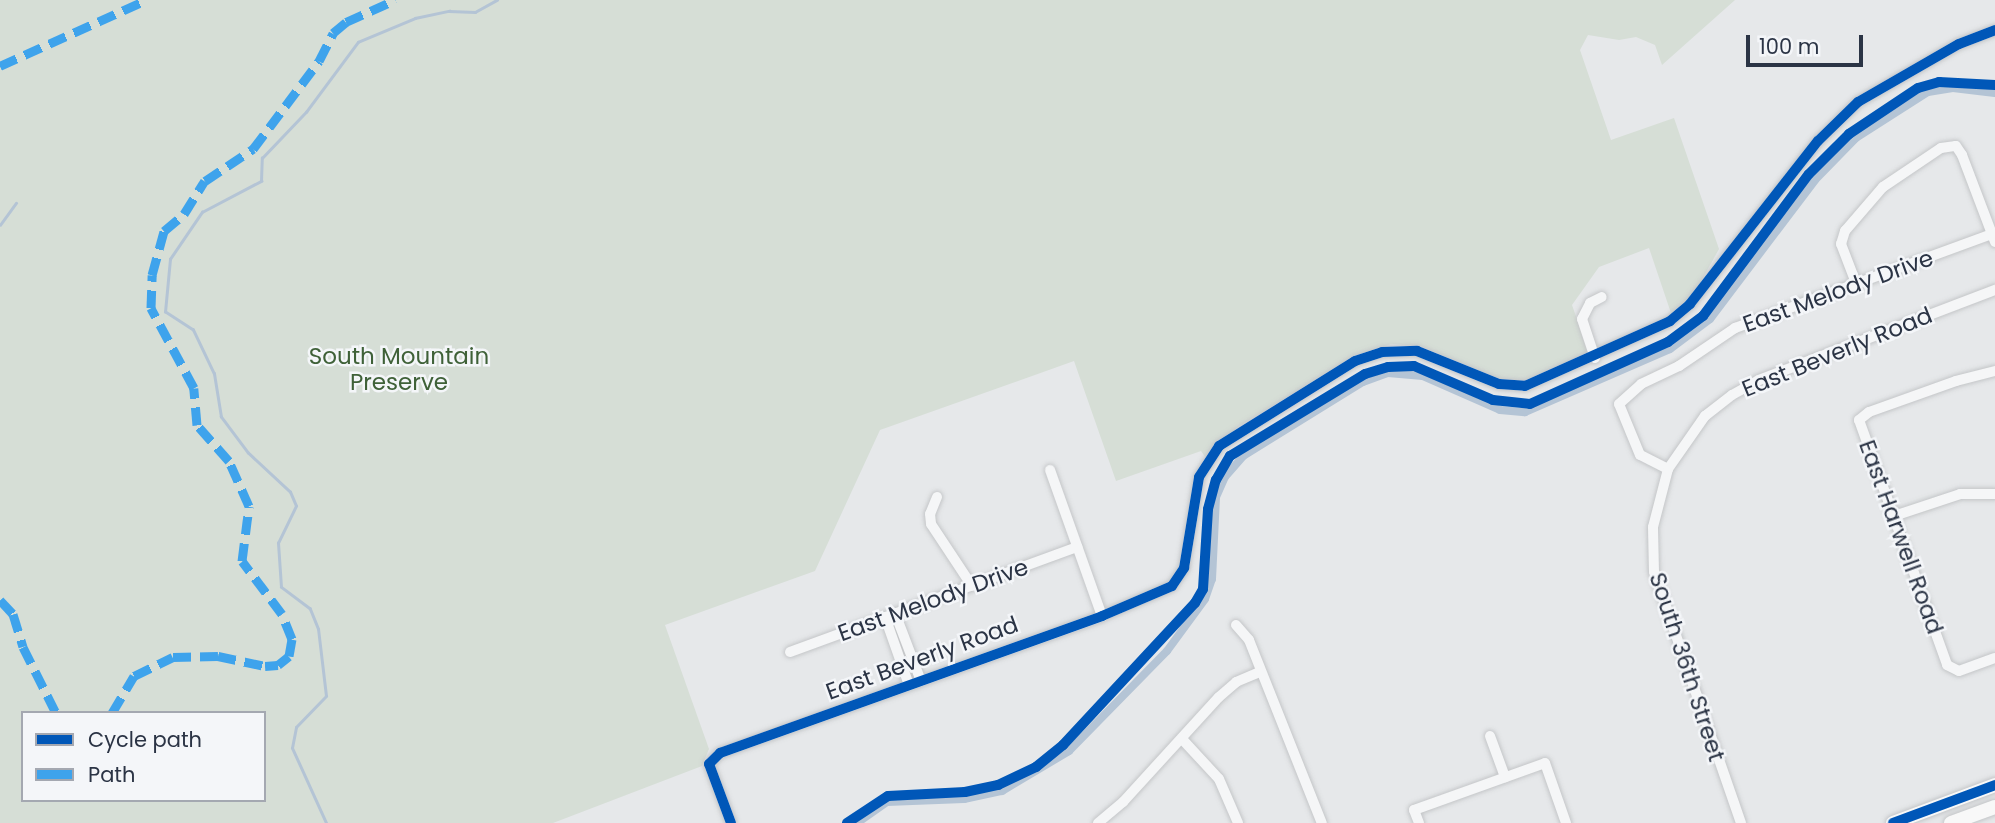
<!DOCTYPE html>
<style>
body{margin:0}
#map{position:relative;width:1995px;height:823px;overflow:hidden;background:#e6e8ea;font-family:Poppins,sans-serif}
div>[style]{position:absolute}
.green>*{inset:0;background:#d6ded6}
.stream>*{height:2.5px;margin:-1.25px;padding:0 1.25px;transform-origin:1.25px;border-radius:1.25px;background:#b4c4d5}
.canal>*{height:8px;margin:-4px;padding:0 4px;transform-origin:4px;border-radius:4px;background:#b4c4d5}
.roads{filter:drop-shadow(0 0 2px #c4c6c8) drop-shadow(0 0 2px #c4c6c8)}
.minor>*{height:10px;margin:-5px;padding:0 5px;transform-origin:5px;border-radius:5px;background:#f5f6f7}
.primary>*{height:14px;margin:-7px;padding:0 7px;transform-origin:7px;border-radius:7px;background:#f8f8f8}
.quiet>*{height:9px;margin-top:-4.5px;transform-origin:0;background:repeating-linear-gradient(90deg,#3ea3ec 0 18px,transparent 0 27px)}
.cycleway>*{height:10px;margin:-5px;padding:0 5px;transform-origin:5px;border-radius:5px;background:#0057b8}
span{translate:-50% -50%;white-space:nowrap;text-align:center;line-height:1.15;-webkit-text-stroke:5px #f4f6f9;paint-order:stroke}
.street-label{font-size:23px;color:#2b3445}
.park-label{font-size:23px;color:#3f6138}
.legend{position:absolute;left:21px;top:711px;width:245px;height:91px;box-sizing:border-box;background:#f4f6f9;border:2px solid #a4a8b1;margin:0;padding:9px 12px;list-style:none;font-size:21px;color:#2b3445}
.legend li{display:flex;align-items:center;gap:14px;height:35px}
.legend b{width:35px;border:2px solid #a4a8b1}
.scale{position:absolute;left:1746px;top:35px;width:117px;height:32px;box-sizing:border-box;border:4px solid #2b3445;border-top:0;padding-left:9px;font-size:21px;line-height:24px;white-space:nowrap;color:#2b3445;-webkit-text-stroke:5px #f4f6f9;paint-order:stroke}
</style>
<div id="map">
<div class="green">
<i style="clip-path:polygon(evenodd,0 0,1735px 0,1662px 65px,1655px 45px,1636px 37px,1619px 40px,1588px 35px,1580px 50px,1611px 140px,1674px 118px,1719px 249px,1694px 294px,1672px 316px,1649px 248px,1599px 267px,1572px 305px,1590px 357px,1530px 382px,1501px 381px,1421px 346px,1391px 344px,1353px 358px,1239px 426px,1206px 458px,1201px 451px,1116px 481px,1074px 361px,880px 430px,815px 571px,665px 625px,709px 749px,702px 766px,553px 823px,0 823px,0 0,23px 713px,264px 713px,264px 800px,23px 800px,23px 713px)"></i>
</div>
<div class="stream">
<i style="left:0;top:225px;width:27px;rotate:-54deg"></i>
<i style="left:326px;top:823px;width:82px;rotate:-114.4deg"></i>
<i style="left:292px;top:748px;width:21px;rotate:-79deg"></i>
<i style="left:296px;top:727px;width:43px;rotate:-45.9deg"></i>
<i style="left:326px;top:696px;width:67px;rotate:-96.8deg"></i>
<i style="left:318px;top:629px;width:22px;rotate:-112deg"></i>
<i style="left:310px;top:609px;width:36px;rotate:-143deg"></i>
<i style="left:281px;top:587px;width:44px;rotate:-93.9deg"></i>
<i style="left:278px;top:543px;width:41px;rotate:-64.1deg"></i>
<i style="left:296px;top:506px;width:15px;rotate:-113deg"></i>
<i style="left:290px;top:492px;width:57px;rotate:-137.1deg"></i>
<i style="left:248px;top:453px;width:45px;rotate:-126.9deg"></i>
<i style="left:221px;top:417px;width:44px;rotate:-99.2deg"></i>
<i style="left:214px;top:374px;width:49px;rotate:-115.5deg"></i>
<i style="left:193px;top:330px;width:33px;rotate:-147deg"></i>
<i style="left:165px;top:312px;width:53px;rotate:-84.6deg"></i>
<i style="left:170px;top:259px;width:57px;rotate:-55.8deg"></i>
<i style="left:202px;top:212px;width:67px;rotate:-27.7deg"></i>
<i style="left:261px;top:181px;width:23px;rotate:-88deg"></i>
<i style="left:262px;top:158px;width:64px;rotate:-46.3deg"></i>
<i style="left:306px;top:112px;width:87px;rotate:-53.4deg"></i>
<i style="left:358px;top:42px;width:62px;rotate:-22.8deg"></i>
<i style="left:415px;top:18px;width:35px;rotate:-12deg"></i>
<i style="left:449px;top:11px;width:26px;rotate:2deg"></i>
<i style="left:475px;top:12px;width:25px;rotate:-29deg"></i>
</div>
<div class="canal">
<i style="left:857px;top:823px;width:37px;rotate:-35deg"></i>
<i style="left:887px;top:802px;width:77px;rotate:-2.2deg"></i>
<i style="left:964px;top:799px;width:39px;rotate:-12deg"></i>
<i style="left:1002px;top:791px;width:78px;rotate:-30.8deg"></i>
<i style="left:1069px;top:751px;width:140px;rotate:-45.6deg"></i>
<i style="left:1167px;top:651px;width:64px;rotate:-53.8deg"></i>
<i style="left:1205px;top:599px;width:21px;rotate:-71deg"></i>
<i style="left:1212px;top:579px;width:82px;rotate:-87.2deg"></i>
<i style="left:1216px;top:497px;width:22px;rotate:-66deg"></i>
<i style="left:1225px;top:477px;width:28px;rotate:-49deg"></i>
<i style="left:1243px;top:456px;width:141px;rotate:-31.7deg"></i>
<i style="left:1363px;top:382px;width:27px;rotate:-20deg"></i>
<i style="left:1388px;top:373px;width:35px;rotate:5deg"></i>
<i style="left:1423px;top:376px;width:84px;rotate:23.8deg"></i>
<i style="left:1500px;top:410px;width:25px;rotate:5deg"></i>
<i style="left:1525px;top:412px;width:158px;rotate:-23.5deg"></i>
<i style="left:1670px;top:349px;width:50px;rotate:-36.9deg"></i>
<i style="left:1710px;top:319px;width:174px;rotate:-52.9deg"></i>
<i style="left:1815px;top:180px;width:59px;rotate:-45.7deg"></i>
<i style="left:1856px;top:138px;width:85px;rotate:-32.6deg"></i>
<i style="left:1928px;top:92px;width:25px;rotate:-9deg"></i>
<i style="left:1953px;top:88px;width:42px;rotate:6.8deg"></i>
</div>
<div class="roads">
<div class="minor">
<i style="left:1856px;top:283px;width:42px;rotate:-111deg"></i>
<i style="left:1841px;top:244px;width:14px;rotate:-73deg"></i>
<i style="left:1845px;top:231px;width:58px;rotate:-49.2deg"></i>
<i style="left:1883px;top:187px;width:70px;rotate:-33.9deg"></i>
<i style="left:1941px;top:148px;width:15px;rotate:-8deg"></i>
<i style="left:1956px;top:146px;width:11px;rotate:56deg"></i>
<i style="left:1962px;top:155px;width:93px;rotate:69.2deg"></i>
<i style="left:1595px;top:358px;width:41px;rotate:-108.4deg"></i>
<i style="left:1582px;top:319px;width:18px;rotate:-63deg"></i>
<i style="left:1590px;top:303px;width:13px;rotate:-27deg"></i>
<i style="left:1995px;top:371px;width:40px;rotate:165.6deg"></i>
<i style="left:1956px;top:381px;width:92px;rotate:160.4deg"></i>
<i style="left:1869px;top:412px;width:13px;rotate:141deg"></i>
<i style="left:1859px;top:420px;width:260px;rotate:70.2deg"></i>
<i style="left:1947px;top:665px;width:13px;rotate:27deg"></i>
<i style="left:1959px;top:671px;width:38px;rotate:-20deg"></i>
<i style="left:1668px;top:469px;width:31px;rotate:-153deg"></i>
<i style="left:1640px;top:455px;width:55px;rotate:-112.4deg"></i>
<i style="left:1619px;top:404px;width:30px;rotate:-42deg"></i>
<i style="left:1641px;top:384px;width:42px;rotate:-25.3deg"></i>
<i style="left:1679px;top:366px;width:68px;rotate:-34.2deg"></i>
<i style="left:1735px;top:328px;width:274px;rotate:-20.1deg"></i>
<i style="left:1050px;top:470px;width:155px;rotate:70.4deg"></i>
<i style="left:937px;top:497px;width:18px;rotate:112deg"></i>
<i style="left:930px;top:514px;width:10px;rotate:84deg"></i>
<i style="left:931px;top:524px;width:74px;rotate:56.5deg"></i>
<i style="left:1894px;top:516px;width:70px;rotate:-18.4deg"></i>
<i style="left:1960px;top:494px;width:35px"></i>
<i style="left:895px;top:613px;width:73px;rotate:69.1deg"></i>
<i style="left:885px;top:617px;width:72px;rotate:70.6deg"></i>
<i style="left:1236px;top:625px;width:20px;rotate:49deg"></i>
<i style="left:1249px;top:640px;width:197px;rotate:68.3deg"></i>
<i style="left:790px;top:652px;width:306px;rotate:-20.1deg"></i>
<i style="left:1490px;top:736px;width:44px;rotate:69.9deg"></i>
<i style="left:1182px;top:739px;width:54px;rotate:47.2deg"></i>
<i style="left:1219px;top:779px;width:48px;rotate:66.6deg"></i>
<i style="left:731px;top:823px;width:63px;rotate:-110.4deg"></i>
<i style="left:709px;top:764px;width:16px;rotate:-45deg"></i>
<i style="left:720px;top:753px;width:406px;rotate:-19.7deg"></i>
<i style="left:1102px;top:616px;width:76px;rotate:-23.2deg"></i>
<i style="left:1172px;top:586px;width:22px;rotate:-56deg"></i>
<i style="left:1184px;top:568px;width:92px;rotate:-80.6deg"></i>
<i style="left:1199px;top:477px;width:37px;rotate:-57deg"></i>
<i style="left:1219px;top:446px;width:160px;rotate:-32deg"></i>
<i style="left:1355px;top:361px;width:28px;rotate:-18deg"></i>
<i style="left:1382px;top:352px;width:35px;rotate:-2deg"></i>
<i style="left:1417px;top:351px;width:88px;rotate:21.9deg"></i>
<i style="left:1499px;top:384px;width:26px;rotate:4deg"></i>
<i style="left:1525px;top:386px;width:159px;rotate:-24.1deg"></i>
<i style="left:1670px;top:321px;width:26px;rotate:-40deg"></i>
<i style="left:1690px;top:304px;width:207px;rotate:-51.9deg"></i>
<i style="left:1818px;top:141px;width:56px;rotate:-44.3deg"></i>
<i style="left:1858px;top:102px;width:116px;rotate:-29.9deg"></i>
<i style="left:1959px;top:44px;width:39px;rotate:-21deg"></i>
<i style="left:1098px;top:823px;width:33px;rotate:-40deg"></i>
<i style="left:1123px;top:802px;width:142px;rotate:-47.6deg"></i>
<i style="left:1219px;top:697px;width:23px;rotate:-41deg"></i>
<i style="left:1236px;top:682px;width:26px;rotate:-23deg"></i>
<i style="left:1419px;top:823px;width:14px;rotate:-111deg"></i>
<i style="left:1414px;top:810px;width:139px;rotate:-19.7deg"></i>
<i style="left:1545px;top:763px;width:64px;rotate:70.7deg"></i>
<i style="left:1741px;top:823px;width:266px;rotate:-109.1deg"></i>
<i style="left:1654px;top:572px;width:45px;rotate:-91.3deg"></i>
<i style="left:1653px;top:527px;width:60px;rotate:-75.5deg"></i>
<i style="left:1668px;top:469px;width:65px;rotate:-55.1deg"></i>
<i style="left:1705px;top:416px;width:34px;rotate:-38deg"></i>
<i style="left:1732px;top:395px;width:31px;rotate:-29deg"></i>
<i style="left:1759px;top:380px;width:253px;rotate:-20.9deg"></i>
</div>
<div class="primary">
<i style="left:1893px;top:823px;width:109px;rotate:-20.4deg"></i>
<i style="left:1951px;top:823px;width:47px;rotate:-20deg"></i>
</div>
</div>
<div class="quiet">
<i style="left:0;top:66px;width:160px;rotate:-24.3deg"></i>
<i style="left:0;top:600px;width:19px;rotate:47deg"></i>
<i style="left:13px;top:614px;width:34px;rotate:73deg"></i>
<i style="left:23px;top:647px;width:74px;rotate:63.4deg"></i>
<i style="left:112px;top:713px;width:43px;rotate:-59.3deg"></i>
<i style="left:134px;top:676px;width:43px;rotate:-26deg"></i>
<i style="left:173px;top:657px;width:45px;rotate:-1.3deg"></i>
<i style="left:218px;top:656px;width:48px;rotate:12deg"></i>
<i style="left:265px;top:666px;width:13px;rotate:-4deg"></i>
<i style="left:278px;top:665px;width:14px;rotate:-39deg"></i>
<i style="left:289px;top:656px;width:17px;rotate:-80deg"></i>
<i style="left:292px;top:639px;width:27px;rotate:-112deg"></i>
<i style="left:282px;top:614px;width:66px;rotate:-127deg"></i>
<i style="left:242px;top:561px;width:55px;rotate:-82.7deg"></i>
<i style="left:249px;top:506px;width:49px;rotate:-114deg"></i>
<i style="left:229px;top:461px;width:48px;rotate:-131.6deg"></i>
<i style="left:197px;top:425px;width:37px;rotate:-95deg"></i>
<i style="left:194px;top:388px;width:91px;rotate:-118.3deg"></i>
<i style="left:151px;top:308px;width:33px;rotate:-88deg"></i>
<i style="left:152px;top:275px;width:46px;rotate:-74.7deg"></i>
<i style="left:164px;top:231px;width:26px;rotate:-40deg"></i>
<i style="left:184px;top:214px;width:39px;rotate:-58deg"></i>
<i style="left:205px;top:181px;width:58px;rotate:-33.7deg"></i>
<i style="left:253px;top:149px;width:110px;rotate:-53.1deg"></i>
<i style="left:319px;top:61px;width:31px;rotate:-63deg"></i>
<i style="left:333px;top:33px;width:17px;rotate:-40deg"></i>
<i style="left:346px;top:22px;width:54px;rotate:-24.2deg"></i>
</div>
<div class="cycleway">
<i style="left:731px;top:823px;width:63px;rotate:-110.4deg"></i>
<i style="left:709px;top:764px;width:16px;rotate:-45deg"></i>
<i style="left:720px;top:753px;width:406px;rotate:-19.7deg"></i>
<i style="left:1102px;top:616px;width:76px;rotate:-23.2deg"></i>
<i style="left:1172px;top:586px;width:22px;rotate:-56deg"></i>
<i style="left:1184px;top:568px;width:92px;rotate:-80.6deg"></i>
<i style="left:1199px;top:477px;width:37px;rotate:-57deg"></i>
<i style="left:1219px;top:446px;width:160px;rotate:-32deg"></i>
<i style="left:1355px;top:361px;width:28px;rotate:-18deg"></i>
<i style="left:1382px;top:352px;width:35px;rotate:-2deg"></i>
<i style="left:1417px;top:351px;width:88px;rotate:21.9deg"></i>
<i style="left:1499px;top:384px;width:26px;rotate:4deg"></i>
<i style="left:1525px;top:386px;width:159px;rotate:-24.1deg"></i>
<i style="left:1670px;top:321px;width:26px;rotate:-40deg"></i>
<i style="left:1690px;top:304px;width:207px;rotate:-51.9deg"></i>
<i style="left:1818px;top:141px;width:56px;rotate:-44.3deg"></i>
<i style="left:1858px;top:102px;width:116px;rotate:-29.9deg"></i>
<i style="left:1959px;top:44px;width:39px;rotate:-21deg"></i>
<i style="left:847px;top:823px;width:49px;rotate:-33.4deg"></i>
<i style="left:888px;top:796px;width:77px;rotate:-3deg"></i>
<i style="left:965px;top:792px;width:34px;rotate:-12deg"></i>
<i style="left:998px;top:785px;width:42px;rotate:-25.3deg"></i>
<i style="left:1036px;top:767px;width:35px;rotate:-39deg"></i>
<i style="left:1063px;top:745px;width:194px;rotate:-47.1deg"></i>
<i style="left:1195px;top:603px;width:16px;rotate:-60deg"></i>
<i style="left:1203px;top:589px;width:80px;rotate:-86.4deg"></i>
<i style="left:1208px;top:509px;width:30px;rotate:-75deg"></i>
<i style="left:1216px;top:480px;width:28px;rotate:-60deg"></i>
<i style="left:1230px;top:456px;width:158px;rotate:-31.3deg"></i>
<i style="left:1365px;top:374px;width:24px;rotate:-17deg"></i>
<i style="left:1388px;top:367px;width:26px;rotate:-2deg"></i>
<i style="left:1414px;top:366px;width:86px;rotate:23.3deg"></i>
<i style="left:1493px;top:400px;width:37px;rotate:6deg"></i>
<i style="left:1530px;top:404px;width:151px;rotate:-24.2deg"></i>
<i style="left:1668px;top:342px;width:44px;rotate:-36.6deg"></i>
<i style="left:1703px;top:316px;width:177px;rotate:-53.3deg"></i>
<i style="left:1809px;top:174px;width:57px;rotate:-45deg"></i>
<i style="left:1849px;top:134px;width:83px;rotate:-33.7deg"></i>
<i style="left:1918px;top:88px;width:22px;rotate:-16deg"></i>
<i style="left:1939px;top:82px;width:56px;rotate:3.1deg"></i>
<i style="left:1893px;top:823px;width:109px;rotate:-20.4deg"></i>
</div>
<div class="street-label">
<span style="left:1838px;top:291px;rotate:-20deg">East Melody Drive</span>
<span style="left:1837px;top:352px;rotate:-22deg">East Beverly Road</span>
<span style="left:1901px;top:537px;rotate:70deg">East Harwell Road</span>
<span style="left:933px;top:600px;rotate:-20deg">East Melody Drive</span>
<span style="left:922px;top:658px;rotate:-20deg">East Beverly Road</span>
<span style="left:1687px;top:667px;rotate:72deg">South 36th Street</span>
</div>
<div class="park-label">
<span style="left:399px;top:369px">South Mountain<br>Preserve</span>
</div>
<ul class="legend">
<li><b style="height:9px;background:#0057b8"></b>Cycle path</li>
<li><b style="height:9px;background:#3ea3ec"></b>Path</li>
</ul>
<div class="scale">100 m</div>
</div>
